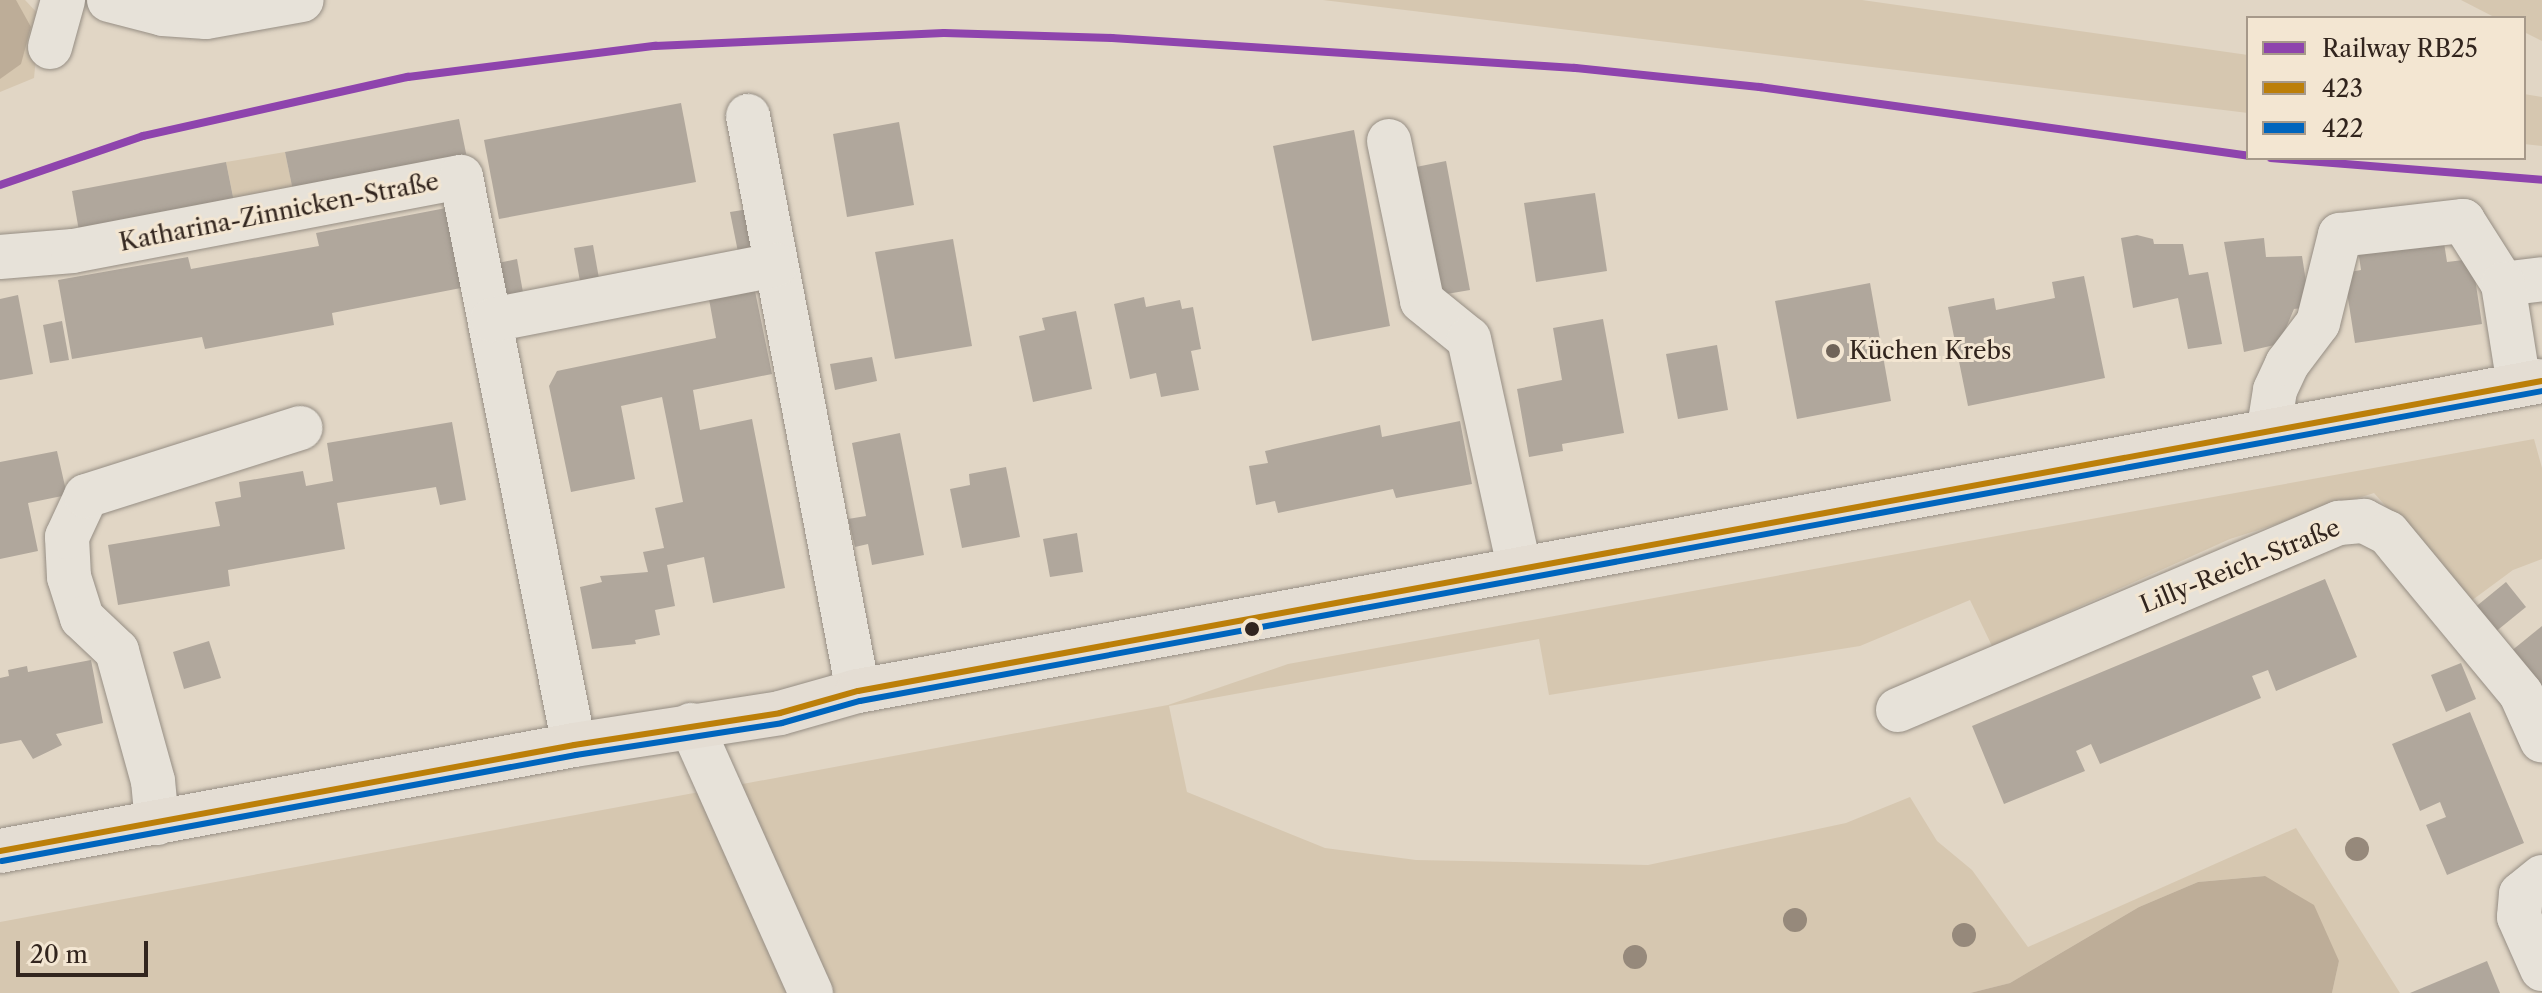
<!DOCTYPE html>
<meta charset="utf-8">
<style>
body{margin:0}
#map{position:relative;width:2542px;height:993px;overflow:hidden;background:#e1d6c5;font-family:"Libre Caslon Text",serif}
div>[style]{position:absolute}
.green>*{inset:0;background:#d6c7b0}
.water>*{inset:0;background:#bdad98}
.building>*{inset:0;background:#b0a79c}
.roads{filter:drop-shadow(0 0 2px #968e84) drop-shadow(0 0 2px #968e84)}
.minor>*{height:44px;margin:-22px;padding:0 22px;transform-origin:22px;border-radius:22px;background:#e7e2d9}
.major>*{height:44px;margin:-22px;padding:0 22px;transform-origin:22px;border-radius:22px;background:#e4ddd3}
.bus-1>*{height:6px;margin:-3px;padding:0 3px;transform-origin:3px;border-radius:3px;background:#bc7f09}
.bus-2>*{height:6px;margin:-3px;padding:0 3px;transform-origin:3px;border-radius:3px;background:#0065bd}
.rail-1>*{height:8px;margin:-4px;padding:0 4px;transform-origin:4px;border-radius:4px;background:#8e44ad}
.trees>*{width:24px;height:24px;margin:-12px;border-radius:50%;background:#96897b}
.dots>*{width:22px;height:22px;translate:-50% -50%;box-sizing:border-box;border:4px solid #f3e6d2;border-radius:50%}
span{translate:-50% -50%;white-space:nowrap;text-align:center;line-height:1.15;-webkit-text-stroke:6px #f3e6d2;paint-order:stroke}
.street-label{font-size:24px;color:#32251e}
.poi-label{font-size:24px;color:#32251e}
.left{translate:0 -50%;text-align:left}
.legend{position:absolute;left:2246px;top:16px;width:280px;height:144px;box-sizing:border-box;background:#f3e6d2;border:2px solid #a6998a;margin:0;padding:10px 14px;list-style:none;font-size:24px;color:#32251e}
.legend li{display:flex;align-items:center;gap:16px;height:40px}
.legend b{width:40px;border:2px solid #a6998a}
.scale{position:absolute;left:16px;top:941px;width:132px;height:36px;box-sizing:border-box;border:4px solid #32251e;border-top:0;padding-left:10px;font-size:24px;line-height:28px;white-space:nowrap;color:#32251e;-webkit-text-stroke:6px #f3e6d2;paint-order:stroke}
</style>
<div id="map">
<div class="green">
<i style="clip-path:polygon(0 0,25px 0,40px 16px,34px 78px,0 92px)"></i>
<i style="clip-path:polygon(1323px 0,1862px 0,2248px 55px,2248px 113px)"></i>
<i style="clip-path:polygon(2461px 0,2542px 0,2542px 41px,2524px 32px,2524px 18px,2496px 18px)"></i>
<i style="clip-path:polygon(2524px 94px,2542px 97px,2542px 146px,2524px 144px)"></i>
<i style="clip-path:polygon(285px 152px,293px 191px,234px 202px,226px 162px)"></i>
<i style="clip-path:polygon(2534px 439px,2542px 468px,2542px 559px,2513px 570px,2471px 601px,2374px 493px,2230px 539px,1992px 646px,1970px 600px,1860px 646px,1549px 695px,1539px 639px,1169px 706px,1187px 792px,1325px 848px,1416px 860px,1648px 865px,1846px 823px,1910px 797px,1937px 841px,1972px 870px,2028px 947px,2296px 828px,2400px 993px,2332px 993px,2339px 961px,2264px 876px,2198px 882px,2139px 907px,2010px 983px,1970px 993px,0 993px,0 922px,1168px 705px,1288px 664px)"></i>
</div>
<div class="water">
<i style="clip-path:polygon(0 0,16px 0,31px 27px,21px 64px,0 79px)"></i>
<i style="clip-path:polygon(2265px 876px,2314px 905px,2339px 961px,2332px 993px,1970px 993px,2010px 983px,2139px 907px,2198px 882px)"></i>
</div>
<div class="building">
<i style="clip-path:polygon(681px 103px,696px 182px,499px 219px,484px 140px)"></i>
<i style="clip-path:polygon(459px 119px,467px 158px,293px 191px,285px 152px)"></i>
<i style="clip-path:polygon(899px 122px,914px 205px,847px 217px,833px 134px)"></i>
<i style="clip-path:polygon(1354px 130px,1390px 326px,1312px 341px,1273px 146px)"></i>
<i style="clip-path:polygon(1446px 161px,1470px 290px,1435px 296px,1411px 168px)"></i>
<i style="clip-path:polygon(226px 162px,234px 202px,79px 231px,72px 191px)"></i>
<i style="clip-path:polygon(1595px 193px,1607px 271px,1536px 282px,1524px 203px)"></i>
<i style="clip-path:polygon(446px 208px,461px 288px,332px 313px,334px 325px,205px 349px,202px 337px,72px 359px,58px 280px,188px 257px,191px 269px,319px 246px,316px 233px)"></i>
<i style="clip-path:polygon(749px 209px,757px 254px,739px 257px,730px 212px)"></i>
<i style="clip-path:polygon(2137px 235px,2153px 239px,2154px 244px,2183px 244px,2189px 275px,2208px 272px,2222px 344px,2188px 349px,2178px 298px,2133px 308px,2121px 238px)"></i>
<i style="clip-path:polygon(2443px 236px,2447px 262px,2472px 259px,2482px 324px,2355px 343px,2344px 273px,2361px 270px,2358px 249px)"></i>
<i style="clip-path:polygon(2264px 238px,2266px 257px,2302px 256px,2310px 307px,2294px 309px,2279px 344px,2244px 352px,2224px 242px)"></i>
<i style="clip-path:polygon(953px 239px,972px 346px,895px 359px,875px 252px)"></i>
<i style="clip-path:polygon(593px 245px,600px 284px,581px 287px,574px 248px)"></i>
<i style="clip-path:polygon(517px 259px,524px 298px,505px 301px,498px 263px)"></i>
<i style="clip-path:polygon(2084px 276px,2105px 378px,1968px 406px,1948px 307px,1994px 298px,1996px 310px,2055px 298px,2052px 282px)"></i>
<i style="clip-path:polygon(1870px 283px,1891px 401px,1797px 419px,1775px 301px)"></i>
<i style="clip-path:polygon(755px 291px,772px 374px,693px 390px,700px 430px,752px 419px,785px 588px,713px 603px,704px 557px,667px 565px,675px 606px,655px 610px,660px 635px,635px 640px,636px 644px,592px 649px,580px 587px,602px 582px,600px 576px,648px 572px,643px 552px,664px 548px,655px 508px,683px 502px,662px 397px,621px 406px,635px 479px,571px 492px,549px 386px,557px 371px,716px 338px,709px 299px)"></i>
<i style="clip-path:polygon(18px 295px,33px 374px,0 380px,0 299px)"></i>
<i style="clip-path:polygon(1144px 297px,1146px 307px,1180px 300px,1182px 309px,1193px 307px,1201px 349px,1191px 351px,1199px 390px,1161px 397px,1156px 373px,1130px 379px,1114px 304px)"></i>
<i style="clip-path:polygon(1076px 311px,1092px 389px,1033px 402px,1019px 336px,1045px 330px,1042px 318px)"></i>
<i style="clip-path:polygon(1603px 319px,1624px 433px,1562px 444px,1563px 451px,1529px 457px,1517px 389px,1562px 380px,1553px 328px)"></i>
<i style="clip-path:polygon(62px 321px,69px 360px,50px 363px,43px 325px)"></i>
<i style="clip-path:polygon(1717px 345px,1728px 410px,1678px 419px,1666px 354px)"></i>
<i style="clip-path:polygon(872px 357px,877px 381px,835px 390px,830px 364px)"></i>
<i style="clip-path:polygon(1460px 421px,1472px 484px,1396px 498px,1393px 489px,1278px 513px,1275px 501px,1256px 505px,1249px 466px,1268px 463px,1265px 451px,1380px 425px,1382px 437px)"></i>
<i style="clip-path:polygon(452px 422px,466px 500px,440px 505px,436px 487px,337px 503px,345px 549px,228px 570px,230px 586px,118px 605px,108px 545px,220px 526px,215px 502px,241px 497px,239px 482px,303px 471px,306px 486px,333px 481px,327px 443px)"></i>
<i style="clip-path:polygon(900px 433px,924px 555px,872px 565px,868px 544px,855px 547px,848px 519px,866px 516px,852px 443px)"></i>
<i style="clip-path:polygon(57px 451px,67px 495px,28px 503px,38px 551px,0 559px,0 462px)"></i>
<i style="clip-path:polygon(1006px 467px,1020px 537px,962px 548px,950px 489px,970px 485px,969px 474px)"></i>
<i style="clip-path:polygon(1077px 533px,1083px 572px,1050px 577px,1043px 539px)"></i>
<i style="clip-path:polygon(2325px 579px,2357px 657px,2276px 691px,2268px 670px,2252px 676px,2261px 698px,2100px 764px,2091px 744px,2076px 751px,2085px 771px,2004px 804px,1972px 726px)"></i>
<i style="clip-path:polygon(2506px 582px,2526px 607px,2494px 633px,2473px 609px)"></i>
<i style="clip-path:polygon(2542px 626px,2542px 690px,2510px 652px)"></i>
<i style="clip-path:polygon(209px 641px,221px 678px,184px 689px,173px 652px)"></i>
<i style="clip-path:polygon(91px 660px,103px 723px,56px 734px,62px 745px,33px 759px,21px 740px,0 744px,0 678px,9px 676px,8px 670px,27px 666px,28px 672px)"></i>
<i style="clip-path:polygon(2461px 663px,2476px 699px,2446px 712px,2431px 675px)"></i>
<i style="clip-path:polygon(2470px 712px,2524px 843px,2447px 875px,2426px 825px,2446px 817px,2440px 802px,2420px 811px,2392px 744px)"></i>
<i style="clip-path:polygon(2487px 961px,2500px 993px,2410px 993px)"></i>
</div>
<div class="roads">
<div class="minor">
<i style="left:109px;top:0;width:56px;rotate:14.5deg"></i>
<i style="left:163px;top:14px;width:43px;rotate:4deg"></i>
<i style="left:206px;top:17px;width:97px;rotate:-10deg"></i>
<i style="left:50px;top:47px;width:49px;rotate:-74.5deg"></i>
<i style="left:748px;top:116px;width:585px;rotate:79.17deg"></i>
<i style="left:1389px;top:141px;width:163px;rotate:78.3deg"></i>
<i style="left:1422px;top:301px;width:60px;rotate:39deg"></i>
<i style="left:1469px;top:339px;width:233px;rotate:77.6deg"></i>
<i style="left:0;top:257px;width:73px;rotate:-4.7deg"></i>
<i style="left:73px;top:251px;width:395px;rotate:-10.8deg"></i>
<i style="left:461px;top:177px;width:579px;rotate:78.75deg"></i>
<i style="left:2503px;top:284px;width:39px;rotate:-7deg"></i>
<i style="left:492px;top:320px;width:289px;rotate:-11deg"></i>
<i style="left:2269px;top:428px;width:38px;rotate:-81deg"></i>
<i style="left:2275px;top:390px;width:29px;rotate:-65deg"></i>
<i style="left:2287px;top:364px;width:51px;rotate:-52.9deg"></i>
<i style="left:2318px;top:323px;width:91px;rotate:-76deg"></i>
<i style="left:2340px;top:235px;width:124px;rotate:-6.5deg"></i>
<i style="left:2463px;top:221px;width:75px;rotate:57.6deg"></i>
<i style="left:2503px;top:284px;width:102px;rotate:81deg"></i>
<i style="left:1898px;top:710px;width:479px;rotate:-23deg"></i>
<i style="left:2339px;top:523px;width:25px;rotate:-5deg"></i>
<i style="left:2364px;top:521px;width:27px;rotate:27deg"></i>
<i style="left:2388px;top:533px;width:209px;rotate:50.4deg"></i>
<i style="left:2521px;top:694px;width:51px;rotate:65.9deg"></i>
<i style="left:691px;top:725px;width:294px;rotate:65.9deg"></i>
<i style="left:157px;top:823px;width:42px;rotate:-95.4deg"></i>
<i style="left:153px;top:781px;width:135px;rotate:-105.5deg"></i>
<i style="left:117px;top:651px;width:48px;rotate:-136.7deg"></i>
<i style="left:82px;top:618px;width:43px;rotate:-107.6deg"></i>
<i style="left:69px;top:577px;width:40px;rotate:-92.9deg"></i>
<i style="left:67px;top:537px;width:45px;rotate:-65.1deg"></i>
<i style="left:86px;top:496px;width:225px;rotate:-17.6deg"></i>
<i style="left:2542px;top:877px;width:27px;rotate:141deg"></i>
<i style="left:2521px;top:894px;width:23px;rotate:95deg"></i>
<i style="left:2519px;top:917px;width:57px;rotate:66.1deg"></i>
</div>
<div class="major">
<i style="left:0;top:851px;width:584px;rotate:-10.46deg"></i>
<i style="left:574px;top:745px;width:208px;rotate:-8.8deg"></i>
<i style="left:780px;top:713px;width:81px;rotate:-15.8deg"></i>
<i style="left:858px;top:691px;width:1712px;rotate:-10.43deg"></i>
</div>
</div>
<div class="bus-1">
<i style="left:0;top:851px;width:584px;rotate:-10.46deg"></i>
<i style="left:574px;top:745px;width:208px;rotate:-8.8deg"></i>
<i style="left:780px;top:713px;width:81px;rotate:-15.8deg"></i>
<i style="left:858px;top:691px;width:1712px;rotate:-10.43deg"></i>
</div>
<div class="bus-2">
<i style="left:2px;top:861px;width:584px;rotate:-10.46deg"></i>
<i style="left:576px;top:755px;width:208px;rotate:-8.8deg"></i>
<i style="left:782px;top:723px;width:81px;rotate:-15.8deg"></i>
<i style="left:860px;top:701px;width:1710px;rotate:-10.44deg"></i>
</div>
<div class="rail-1">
<i style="left:2271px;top:158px;width:272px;rotate:4.6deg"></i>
<i style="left:0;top:185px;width:151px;rotate:-18.9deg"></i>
<i style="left:143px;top:136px;width:271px;rotate:-12.6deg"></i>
<i style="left:408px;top:77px;width:249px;rotate:-7.2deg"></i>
<i style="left:655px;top:46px;width:289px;rotate:-2.6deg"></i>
<i style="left:944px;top:33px;width:168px;rotate:1.7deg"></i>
<i style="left:1112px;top:38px;width:464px;rotate:3.7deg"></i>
<i style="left:1575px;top:68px;width:186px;rotate:5.9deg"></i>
<i style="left:1760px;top:87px;width:493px;rotate:8deg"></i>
</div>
<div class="trees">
<i style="left:2357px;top:849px"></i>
<i style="left:1795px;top:920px"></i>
<i style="left:1964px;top:935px"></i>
<i style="left:1635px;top:957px"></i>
</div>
<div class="dots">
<i style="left:1833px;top:351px;background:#6f6358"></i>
<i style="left:1252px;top:629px;background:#32251e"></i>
</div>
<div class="street-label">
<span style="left:279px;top:212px;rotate:-11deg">Katharina-Zinnicken-Straße</span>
<span style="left:2240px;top:566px;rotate:-22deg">Lilly-Reich-Straße</span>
</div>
<div class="poi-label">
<span class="left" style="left:1849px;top:351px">Küchen Krebs</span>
</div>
<ul class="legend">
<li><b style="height:10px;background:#8e44ad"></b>Railway RB25</li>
<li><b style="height:10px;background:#bc7f09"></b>423</li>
<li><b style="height:10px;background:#0065bd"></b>422</li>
</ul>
<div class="scale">20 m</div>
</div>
